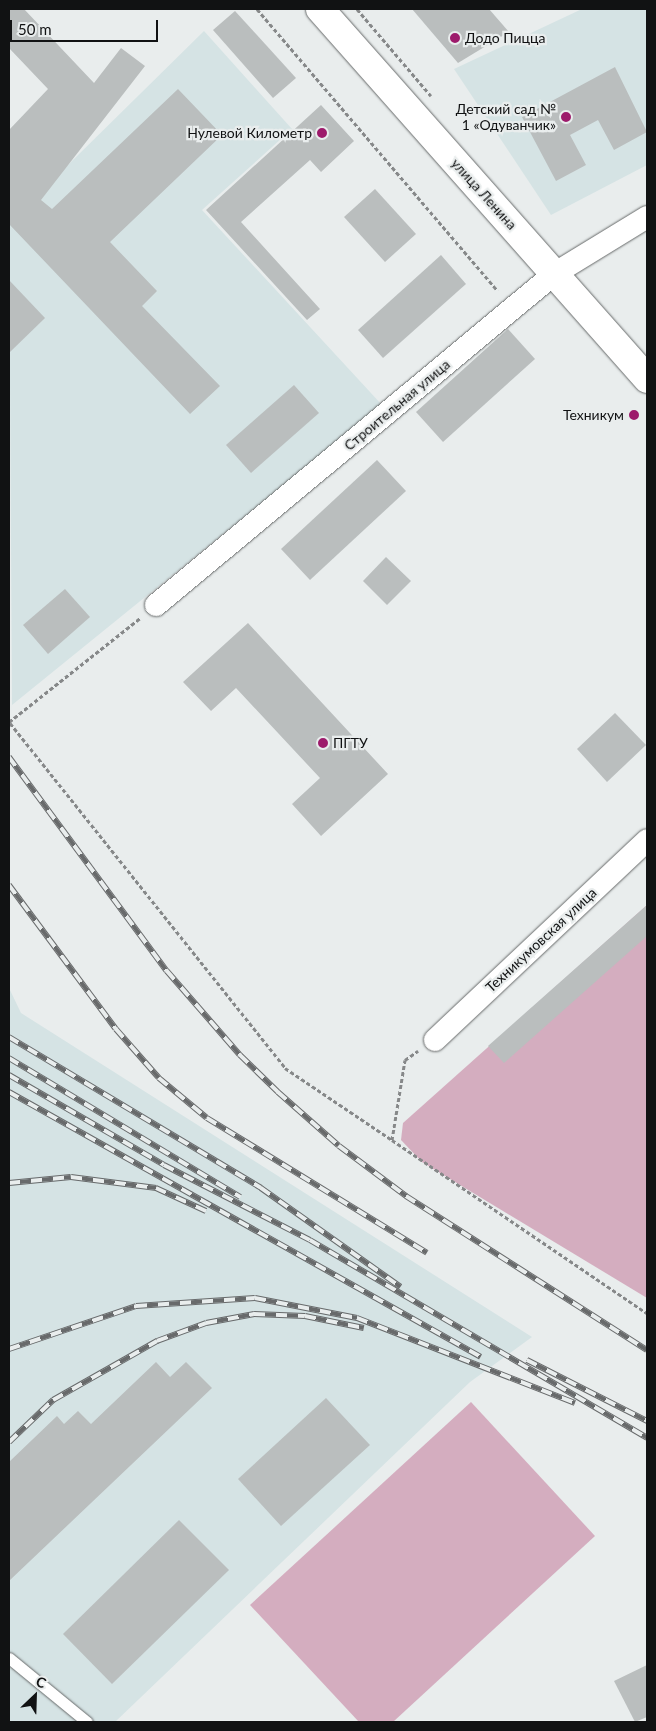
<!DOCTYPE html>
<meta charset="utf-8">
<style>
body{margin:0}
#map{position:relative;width:656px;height:1731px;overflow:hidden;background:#e9eded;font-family:Lato,sans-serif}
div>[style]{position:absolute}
.built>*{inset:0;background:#d5e3e4}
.green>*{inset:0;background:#d4adbf}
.building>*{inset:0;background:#babebe}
.path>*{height:3px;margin-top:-1.5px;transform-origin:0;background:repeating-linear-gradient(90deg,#868889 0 4px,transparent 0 6.5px)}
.roads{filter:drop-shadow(0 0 1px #676a6a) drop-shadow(0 0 1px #676a6a)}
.lane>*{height:11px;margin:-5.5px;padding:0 5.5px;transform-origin:5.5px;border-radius:5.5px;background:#fff}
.street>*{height:22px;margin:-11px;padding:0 11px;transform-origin:11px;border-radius:11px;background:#fff}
.secondary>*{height:28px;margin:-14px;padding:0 14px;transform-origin:14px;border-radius:14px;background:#fff}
.rail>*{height:5.5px;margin-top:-2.75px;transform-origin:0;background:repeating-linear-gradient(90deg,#e9eded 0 11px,#686a6b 0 22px);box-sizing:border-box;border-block:1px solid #686a6b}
.dots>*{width:14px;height:14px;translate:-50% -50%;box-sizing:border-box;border:2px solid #e9eded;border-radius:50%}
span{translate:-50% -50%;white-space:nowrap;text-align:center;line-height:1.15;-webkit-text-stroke:4.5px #e9eded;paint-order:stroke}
.poi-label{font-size:14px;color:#111213}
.left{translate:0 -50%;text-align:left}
.right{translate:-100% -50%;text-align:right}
.street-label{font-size:14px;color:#111213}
.frame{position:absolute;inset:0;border:10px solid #111213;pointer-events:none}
.north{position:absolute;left:10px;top:1671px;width:50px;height:50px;-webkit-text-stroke:4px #e9eded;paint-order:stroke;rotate:24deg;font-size:14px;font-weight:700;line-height:20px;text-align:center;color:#111213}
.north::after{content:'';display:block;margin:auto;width:18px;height:22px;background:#111213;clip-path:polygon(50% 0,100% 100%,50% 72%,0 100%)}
.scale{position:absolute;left:10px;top:20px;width:148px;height:22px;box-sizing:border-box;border:2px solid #111213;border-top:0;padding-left:6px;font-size:15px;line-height:18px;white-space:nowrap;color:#111213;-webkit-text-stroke:4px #e9eded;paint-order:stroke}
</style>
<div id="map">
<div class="built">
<i style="clip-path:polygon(582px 9px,647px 9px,647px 165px,551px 215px,454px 69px)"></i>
<i style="clip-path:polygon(204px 31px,292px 129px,202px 210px,382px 405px,12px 705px,9px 223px)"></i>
<i style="clip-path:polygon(9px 988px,21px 1013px,532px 1337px,470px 1382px,115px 1722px,9px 1722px)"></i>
</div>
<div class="green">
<i style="clip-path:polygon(647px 905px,647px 1298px,422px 1162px,401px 1140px,403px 1123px)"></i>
<i style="clip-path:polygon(471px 1402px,595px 1536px,393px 1722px,359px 1722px,250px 1605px)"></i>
</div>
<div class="building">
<i style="clip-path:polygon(9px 9px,24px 9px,94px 83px,121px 48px,145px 66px,41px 200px,52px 209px,178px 89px,222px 135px,110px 242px,157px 291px,142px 306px,220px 386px,190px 414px,9px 224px,9px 130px,48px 89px,9px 48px)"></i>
<i style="clip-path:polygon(412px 9px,489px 9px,509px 32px,458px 63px)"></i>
<i style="clip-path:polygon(235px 11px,296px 78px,273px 98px,213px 30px)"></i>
<i style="clip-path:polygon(615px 67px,647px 132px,614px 150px,598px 120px,570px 135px,586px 165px,556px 181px,522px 117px)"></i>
<i style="clip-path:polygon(321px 105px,354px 141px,321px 172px,310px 160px,241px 222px,320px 309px,307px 320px,206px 210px)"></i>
<i style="clip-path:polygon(375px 189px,416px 234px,385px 262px,344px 217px)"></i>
<i style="clip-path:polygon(441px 255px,466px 284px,383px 358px,358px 330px)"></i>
<i style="clip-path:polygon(9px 280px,45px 318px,9px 353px)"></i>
<i style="clip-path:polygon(508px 329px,535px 359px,443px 442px,416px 412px)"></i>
<i style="clip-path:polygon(294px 385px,319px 413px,251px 473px,226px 445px)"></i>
<i style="clip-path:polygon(377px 460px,406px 491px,310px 580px,281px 549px)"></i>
<i style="clip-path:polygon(386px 557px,411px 581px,387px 605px,363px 581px)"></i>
<i style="clip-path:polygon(65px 589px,90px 617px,48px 654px,23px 625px)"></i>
<i style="clip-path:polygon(248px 623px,388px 774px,321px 836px,292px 804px,320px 778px,236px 688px,211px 711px,183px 682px)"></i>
<i style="clip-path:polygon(615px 713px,646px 745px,607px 782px,577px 749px)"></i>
<i style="clip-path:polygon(647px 905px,647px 936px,504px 1063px,488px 1046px)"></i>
<i style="clip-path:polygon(156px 1362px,170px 1377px,186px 1362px,212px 1388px,9px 1581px,9px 1462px,57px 1416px,64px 1424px,78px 1411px,91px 1424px)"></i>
<i style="clip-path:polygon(326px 1398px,370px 1445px,281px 1526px,238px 1479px)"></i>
<i style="clip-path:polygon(179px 1520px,229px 1570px,112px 1684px,63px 1634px)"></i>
<i style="clip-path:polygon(647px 1665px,647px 1717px,635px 1722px,614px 1681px)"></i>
</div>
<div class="path">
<i style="left:257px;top:9px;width:370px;rotate:49.5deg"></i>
<i style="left:357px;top:9px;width:114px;rotate:49.6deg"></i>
<i style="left:9px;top:722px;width:167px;rotate:-38.4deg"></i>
<i style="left:10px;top:723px;width:441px;rotate:51.4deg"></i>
<i style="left:285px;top:1068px;width:129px;rotate:33.9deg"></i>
<i style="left:392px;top:1140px;width:81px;rotate:-80.8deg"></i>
<i style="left:405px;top:1060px;width:16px;rotate:-35deg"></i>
<i style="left:392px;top:1140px;width:308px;rotate:34.2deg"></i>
</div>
<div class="roads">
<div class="lane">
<i style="left:9px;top:1658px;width:101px;rotate:39.4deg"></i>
</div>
<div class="street">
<i style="left:156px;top:605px;width:518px;rotate:-39.75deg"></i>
<i style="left:554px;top:274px;width:109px;rotate:-31.5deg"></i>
<i style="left:435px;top:1040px;width:291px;rotate:-43.3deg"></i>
</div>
<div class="secondary">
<i style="left:320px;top:9px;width:494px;rotate:48.5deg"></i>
</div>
</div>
<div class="rail">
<i style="left:9px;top:757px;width:266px;rotate:53.6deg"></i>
<i style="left:167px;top:971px;width:111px;rotate:49deg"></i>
<i style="left:240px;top:1055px;width:53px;rotate:44.2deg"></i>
<i style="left:278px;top:1092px;width:81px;rotate:41.5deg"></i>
<i style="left:339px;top:1146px;width:84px;rotate:36.7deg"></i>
<i style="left:406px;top:1196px;width:286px;rotate:32.6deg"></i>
<i style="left:9px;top:885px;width:179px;rotate:53.4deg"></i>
<i style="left:116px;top:1029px;width:65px;rotate:48.7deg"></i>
<i style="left:159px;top:1078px;width:62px;rotate:39.8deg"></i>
<i style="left:207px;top:1118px;width:258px;rotate:31.5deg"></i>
<i style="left:9px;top:1037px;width:294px;rotate:30.9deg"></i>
<i style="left:261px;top:1188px;width:171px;rotate:35.3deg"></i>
<i style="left:9px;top:1058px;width:270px;rotate:31deg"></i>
<i style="left:9px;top:1075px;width:179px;rotate:30.1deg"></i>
<i style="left:164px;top:1165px;width:164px;rotate:27.2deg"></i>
<i style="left:310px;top:1240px;width:391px;rotate:30.4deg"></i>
<i style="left:9px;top:1092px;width:541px;rotate:29.31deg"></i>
<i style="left:9px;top:1183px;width:62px;rotate:-5.5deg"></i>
<i style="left:71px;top:1177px;width:86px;rotate:7.4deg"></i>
<i style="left:156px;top:1188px;width:55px;rotate:24.7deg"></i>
<i style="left:9px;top:1349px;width:134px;rotate:-18.7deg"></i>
<i style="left:136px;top:1306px;width:119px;rotate:-3.8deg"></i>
<i style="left:255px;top:1298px;width:104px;rotate:11.1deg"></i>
<i style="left:357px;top:1318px;width:234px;rotate:21.3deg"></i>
<i style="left:527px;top:1360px;width:135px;rotate:26.9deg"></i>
<i style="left:9px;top:1442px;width:61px;rotate:-43.7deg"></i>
<i style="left:53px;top:1400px;width:120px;rotate:-29.6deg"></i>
<i style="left:157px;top:1341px;width:52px;rotate:-20.2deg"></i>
<i style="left:206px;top:1323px;width:49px;rotate:-10.6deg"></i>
<i style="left:254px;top:1314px;width:51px;rotate:2.2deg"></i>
<i style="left:305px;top:1316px;width:60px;rotate:11.5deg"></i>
</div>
<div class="dots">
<i style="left:455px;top:38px;background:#9d1a6b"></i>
<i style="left:566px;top:117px;background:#9d1a6b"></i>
<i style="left:322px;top:133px;background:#9d1a6b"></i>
<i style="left:634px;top:415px;background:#9d1a6b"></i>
<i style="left:323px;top:743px;background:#9d1a6b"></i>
</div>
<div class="poi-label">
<span class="left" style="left:465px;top:38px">Додо Пицца</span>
<span class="right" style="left:556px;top:117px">Детский сад №<br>1 «Одуванчик»</span>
<span class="right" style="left:312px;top:133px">Нулевой Километр</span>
<span class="right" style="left:624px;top:415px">Техникум</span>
<span class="left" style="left:333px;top:743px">ПГТУ</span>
</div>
<div class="street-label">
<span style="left:484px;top:194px;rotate:48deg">улица Ленина</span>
<span style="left:397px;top:405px;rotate:-40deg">Строительная улица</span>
<span style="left:541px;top:940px;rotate:-43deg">Техникумовская улица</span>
</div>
<div class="frame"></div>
<div class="north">С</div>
<div class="scale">50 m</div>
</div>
